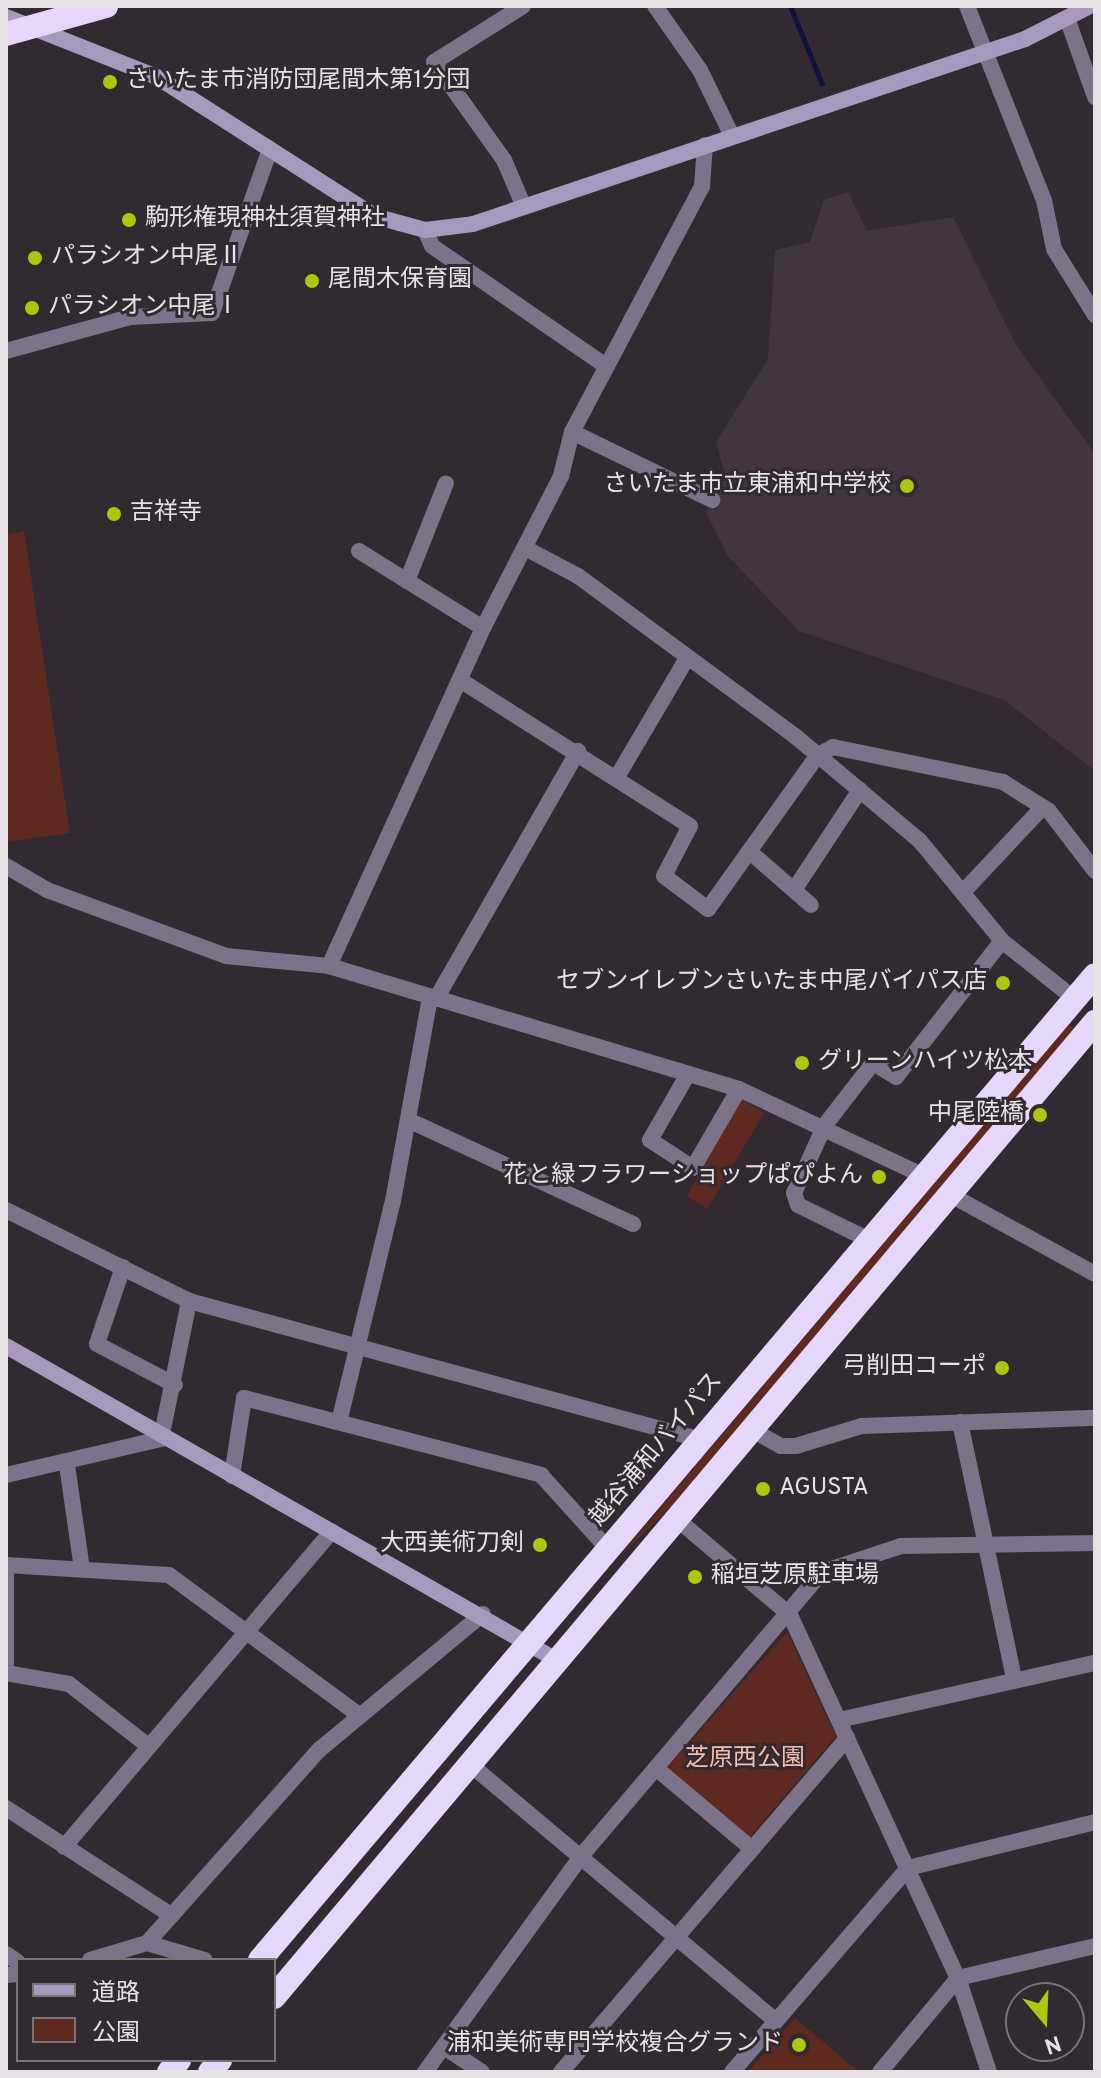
<!DOCTYPE html>
<meta charset="utf-8">
<style>
body{margin:0}
#map{position:relative;width:1101px;height:2078px;overflow:hidden;background:#322a30;font-family:Overpass,"Noto Sans JP",sans-serif}
div>[style]{position:absolute}
.built>*{inset:0;background:#42353f}
.green>*{inset:0;background:#5e2920}
.stream>*{height:5px;margin:-2.5px;padding:0 2.5px;transform-origin:2.5px;border-radius:2.5px;background:#10113e}
.street>*{height:16px;margin:-8px;padding:0 8px;transform-origin:8px;border-radius:8px;background:#7c7289}
.secondary>*{height:16px;margin:-8px;padding:0 8px;transform-origin:8px;border-radius:8px;background:#a998be}
.highway>*{height:24px;margin:-12px;padding:0 12px;transform-origin:12px;border-radius:12px;background:#e6d7fa}
.dots>*{width:22px;height:22px;translate:-50% -50%;box-sizing:border-box;border:4px solid #322a30;border-radius:50%}
span{translate:-50% -50%;white-space:nowrap;text-align:center;line-height:1.15;-webkit-text-stroke:6px #322a30;paint-order:stroke}
.poi-label{font-size:24px;color:#e6e1e5}
.left{translate:0 -50%;text-align:left}
.right{translate:-100% -50%;text-align:right}
.street-label{font-size:24px;color:#e6e1e5}
.park-label{font-size:24px;color:#f4bbaf}
.frame{position:absolute;inset:0;border:8px solid #e6e1e5;pointer-events:none}
.legend{position:absolute;left:16px;top:1958px;width:260px;height:104px;box-sizing:border-box;background:#322a30;border:2px solid #7a7378;margin:0;padding:10px 14px;list-style:none;font-size:24px;color:#e6e1e5}
.legend li{display:flex;align-items:center;gap:16px;height:40px}
.legend b{width:40px;border:2px solid #7a7378}
.north{position:absolute;left:1005px;top:1982px;width:80px;height:80px;box-sizing:border-box;background:#322a30;border:2px solid #7a7378;border-radius:50%;rotate:161deg;font-size:22px;font-weight:700;line-height:32px;text-align:center;color:#e6e1e5}
.north::after{content:'';display:block;margin:auto;width:28px;height:36px;background:#adc60e;clip-path:polygon(50% 0,100% 100%,50% 72%,0 100%)}
</style>
<div id="map">
<div class="built">
<i style="clip-path:polygon(848px 192px,867px 231px,953px 217px,1016px 345px,1095px 454px,1095px 771px,1004px 700px,799px 631px,728px 556px,706px 513px,724px 471px,716px 442px,768px 359px,775px 250px,810px 242px,824px 200px)"></i>
</div>
<div class="green">
<i style="clip-path:polygon(24px 531px,70px 833px,6px 842px,6px 535px)"></i>
<i style="clip-path:polygon(1068px 1024px,1077px 1030px,677px 1501px,620px 1556px)"></i>
<i style="clip-path:polygon(739px 1098px,764px 1113px,707px 1209px,687px 1196px)"></i>
<i style="clip-path:polygon(787px 1632px,836px 1736px,749px 1838px,666px 1769px)"></i>
<i style="clip-path:polygon(795px 2018px,859px 2072px,748px 2072px)"></i>
</div>
<div class="stream">
<i style="left:790px;top:6px;width:84px;rotate:67.7deg"></i>
</div>
<div class="street">
<i style="left:523px;top:6px;width:105px;rotate:147.8deg"></i>
<i style="left:434px;top:62px;width:120px;rotate:54.5deg"></i>
<i style="left:504px;top:160px;width:51px;rotate:66.9deg"></i>
<i style="left:655px;top:6px;width:78px;rotate:54.9deg"></i>
<i style="left:700px;top:70px;width:73px;rotate:64.1deg"></i>
<i style="left:967px;top:6px;width:209px;rotate:68.4deg"></i>
<i style="left:1044px;top:200px;width:50px;rotate:78.5deg"></i>
<i style="left:1054px;top:249px;width:78px;rotate:58.2deg"></i>
<i style="left:1068px;top:21px;width:81px;rotate:70.4deg"></i>
<i style="left:425px;top:230px;width:17px;rotate:66deg"></i>
<i style="left:432px;top:246px;width:211px;rotate:34.6deg"></i>
<i style="left:6px;top:351px;width:129px;rotate:-15.3deg"></i>
<i style="left:130px;top:317px;width:82px;rotate:-2.8deg"></i>
<i style="left:212px;top:313px;width:174px;rotate:-70.5deg"></i>
<i style="left:572px;top:432px;width:156px;rotate:25.9deg"></i>
<i style="left:527px;top:549px;width:58px;rotate:27.9deg"></i>
<i style="left:578px;top:576px;width:270px;rotate:36.4deg"></i>
<i style="left:795px;top:736px;width:163px;rotate:40deg"></i>
<i style="left:920px;top:841px;width:129px;rotate:50.6deg"></i>
<i style="left:1002px;top:941px;width:93px;rotate:38.5deg"></i>
<i style="left:359px;top:551px;width:146px;rotate:31.8deg"></i>
<i style="left:407px;top:581px;width:105px;rotate:-68.3deg"></i>
<i style="left:460px;top:680px;width:272px;rotate:32.4deg"></i>
<i style="left:690px;top:826px;width:56px;rotate:117.5deg"></i>
<i style="left:664px;top:876px;width:55px;rotate:36.9deg"></i>
<i style="left:708px;top:909px;width:189px;rotate:-54.5deg"></i>
<i style="left:818px;top:755px;width:17px;rotate:-28deg"></i>
<i style="left:833px;top:747px;width:174px;rotate:11.6deg"></i>
<i style="left:1003px;top:782px;width:54px;rotate:32.2deg"></i>
<i style="left:1049px;top:811px;width:76px;rotate:52.5deg"></i>
<i style="left:617px;top:777px;width:138px;rotate:-59.5deg"></i>
<i style="left:749px;top:851px;width:82px;rotate:41.1deg"></i>
<i style="left:6px;top:866px;width:48px;rotate:30.3deg"></i>
<i style="left:47px;top:890px;width:191px;rotate:20.2deg"></i>
<i style="left:226px;top:956px;width:103px;rotate:5.5deg"></i>
<i style="left:329px;top:966px;width:428px;rotate:16.7deg"></i>
<i style="left:739px;top:1089px;width:204px;rotate:25.2deg"></i>
<i style="left:794px;top:890px;width:120px;rotate:-56.6deg"></i>
<i style="left:964px;top:891px;width:115px;rotate:-46.8deg"></i>
<i style="left:329px;top:966px;width:371px;rotate:-65.5deg"></i>
<i style="left:483px;top:628px;width:171px;rotate:-62.8deg"></i>
<i style="left:561px;top:476px;width:45px;rotate:-76deg"></i>
<i style="left:572px;top:432px;width:278px;rotate:-62.1deg"></i>
<i style="left:702px;top:186px;width:41px;rotate:-85.8deg"></i>
<i style="left:436px;top:999px;width:286px;rotate:-60.2deg"></i>
<i style="left:688px;top:1074px;width:76px;rotate:119.9deg"></i>
<i style="left:650px;top:1140px;width:51px;rotate:33.1deg"></i>
<i style="left:693px;top:1168px;width:91px;rotate:-59.8deg"></i>
<i style="left:408px;top:1120px;width:248px;rotate:24.8deg"></i>
<i style="left:949px;top:1194px;width:166px;rotate:28.7deg"></i>
<i style="left:6px;top:1210px;width:204px;rotate:26.4deg"></i>
<i style="left:189px;top:1301px;width:531px;rotate:15.16deg"></i>
<i style="left:871px;top:1241px;width:81px;rotate:-153.7deg"></i>
<i style="left:798px;top:1205px;width:13px;rotate:-108deg"></i>
<i style="left:794px;top:1193px;width:75px;rotate:-65.5deg"></i>
<i style="left:825px;top:1125px;width:78px;rotate:-52.3deg"></i>
<i style="left:873px;top:1063px;width:27px;rotate:31deg"></i>
<i style="left:896px;top:1077px;width:172px;rotate:-52.1deg"></i>
<i style="left:123px;top:1267px;width:81px;rotate:108.7deg"></i>
<i style="left:97px;top:1344px;width:88px;rotate:27.7deg"></i>
<i style="left:339px;top:1422px;width:228px;rotate:-76.3deg"></i>
<i style="left:393px;top:1201px;width:207px;rotate:-79.7deg"></i>
<i style="left:960px;top:1422px;width:263px;rotate:78.1deg"></i>
<i style="left:752px;top:1430px;width:33px;rotate:29deg"></i>
<i style="left:781px;top:1446px;width:15px"></i>
<i style="left:796px;top:1446px;width:69px;rotate:-16.9deg"></i>
<i style="left:862px;top:1426px;width:233px;rotate:-2deg"></i>
<i style="left:67px;top:1465px;width:105px;rotate:81.8deg"></i>
<i style="left:6px;top:1475px;width:159px;rotate:-13.1deg"></i>
<i style="left:161px;top:1439px;width:141px;rotate:-78.5deg"></i>
<i style="left:232px;top:1476px;width:79px;rotate:-81.3deg"></i>
<i style="left:244px;top:1398px;width:307px;rotate:14.5deg"></i>
<i style="left:541px;top:1475px;width:101px;rotate:47.8deg"></i>
<i style="left:678px;top:1520px;width:147px;rotate:40.3deg"></i>
<i style="left:790px;top:1615px;width:403px;rotate:65.2deg"></i>
<i style="left:959px;top:1981px;width:96px;rotate:71.8deg"></i>
<i style="left:6px;top:1565px;width:163px;rotate:3.5deg"></i>
<i style="left:169px;top:1575px;width:236px;rotate:36.4deg"></i>
<i style="left:6px;top:1663px;width:98px;rotate:-90deg"></i>
<i style="left:6px;top:1673px;width:64px;rotate:9.9deg"></i>
<i style="left:69px;top:1684px;width:99px;rotate:38deg"></i>
<i style="left:839px;top:1720px;width:262px;rotate:-12.6deg"></i>
<i style="left:472px;top:1766px;width:397px;rotate:40deg"></i>
<i style="left:657px;top:1769px;width:124px;rotate:40.1deg"></i>
<i style="left:6px;top:1808px;width:197px;rotate:33deg"></i>
<i style="left:64px;top:1847px;width:414px;rotate:-49.7deg"></i>
<i style="left:147px;top:1943px;width:60px;rotate:16.3deg"></i>
<i style="left:6px;top:1954px;width:14px;rotate:34deg"></i>
<i style="left:90px;top:1960px;width:59px;rotate:-16.6deg"></i>
<i style="left:147px;top:1943px;width:259px;rotate:-48.3deg"></i>
<i style="left:319px;top:1750px;width:213px;rotate:-39.7deg"></i>
<i style="left:6px;top:1975px;width:12px;rotate:-5deg"></i>
<i style="left:444px;top:2047px;width:45px;rotate:33.3deg"></i>
<i style="left:425px;top:2072px;width:268px;rotate:-54.1deg"></i>
<i style="left:582px;top:1855px;width:371px;rotate:-49.7deg"></i>
<i style="left:822px;top:1572px;width:83px;rotate:-18.2deg"></i>
<i style="left:901px;top:1546px;width:194px;rotate:-0.9deg"></i>
<i style="left:561px;top:2072px;width:440px;rotate:-49.4deg"></i>
<i style="left:732px;top:2072px;width:269px;rotate:-49.2deg"></i>
<i style="left:908px;top:1868px;width:193px;rotate:-13.8deg"></i>
<i style="left:880px;top:2072px;width:122px;rotate:-50.3deg"></i>
<i style="left:958px;top:1978px;width:141px;rotate:-13.1deg"></i>
</div>
<div class="secondary">
<i style="left:6px;top:17px;width:162px;rotate:21.7deg"></i>
<i style="left:157px;top:77px;width:258px;rotate:32.6deg"></i>
<i style="left:374px;top:216px;width:53px;rotate:15.4deg"></i>
<i style="left:425px;top:230px;width:48px;rotate:-7.1deg"></i>
<i style="left:473px;top:224px;width:582px;rotate:-18.53deg"></i>
<i style="left:1025px;top:39px;width:73px;rotate:-26.9deg"></i>
<i style="left:6px;top:1346px;width:638px;rotate:29.7deg"></i>
</div>
<div class="highway">
<i style="left:6px;top:34px;width:104px;rotate:-15.6deg"></i>
<i style="left:260px;top:1960px;width:1291px;rotate:-49.71deg"></i>
<i style="left:274px;top:1997px;width:1275px;rotate:-49.9deg"></i>
<i style="left:169px;top:2072px;width:16px;rotate:-50deg"></i>
<i style="left:210px;top:2072px;width:16px;rotate:-50deg"></i>
</div>
<div class="dots">
<i style="left:110px;top:82px;background:#adc60e"></i>
<i style="left:129px;top:220px;background:#adc60e"></i>
<i style="left:35px;top:258px;background:#adc60e"></i>
<i style="left:312px;top:281px;background:#adc60e"></i>
<i style="left:32px;top:308px;background:#adc60e"></i>
<i style="left:907px;top:486px;background:#adc60e"></i>
<i style="left:114px;top:514px;background:#adc60e"></i>
<i style="left:1003px;top:983px;background:#adc60e"></i>
<i style="left:802px;top:1063px;background:#adc60e"></i>
<i style="left:1040px;top:1115px;background:#adc60e"></i>
<i style="left:879px;top:1177px;background:#adc60e"></i>
<i style="left:1002px;top:1368px;background:#adc60e"></i>
<i style="left:763px;top:1489px;background:#adc60e"></i>
<i style="left:540px;top:1545px;background:#adc60e"></i>
<i style="left:695px;top:1577px;background:#adc60e"></i>
<i style="left:799px;top:2045px;background:#adc60e"></i>
</div>
<div class="poi-label">
<span class="left" style="left:126px;top:82px">さいたま市消防団尾間木第1分団</span>
<span class="left" style="left:145px;top:220px">駒形権現神社須賀神社</span>
<span class="left" style="left:51px;top:258px">パラシオン中尾Ⅱ</span>
<span class="left" style="left:328px;top:281px">尾間木保育園</span>
<span class="left" style="left:48px;top:308px">パラシオン中尾Ⅰ</span>
<span class="right" style="left:891px;top:486px">さいたま市立東浦和中学校</span>
<span class="left" style="left:130px;top:514px">吉祥寺</span>
<span class="right" style="left:987px;top:983px">セブンイレブンさいたま中尾バイパス店</span>
<span class="left" style="left:818px;top:1063px">グリーンハイツ松本</span>
<span class="right" style="left:1024px;top:1115px">中尾陸橋</span>
<span class="right" style="left:863px;top:1177px">花と緑フラワーショップぱぴよん</span>
<span class="right" style="left:986px;top:1368px">弓削田コーポ</span>
<span class="left" style="left:779px;top:1489px">AGUSTA</span>
<span class="right" style="left:524px;top:1545px">大西美術刀剣</span>
<span class="left" style="left:711px;top:1577px">稲垣芝原駐車場</span>
<span class="right" style="left:783px;top:2045px">浦和美術専門学校複合グランド</span>
</div>
<div class="street-label">
<span style="left:657px;top:1450px;rotate:-50deg">越谷浦和バイパス</span>
</div>
<div class="park-label">
<span style="left:745px;top:1760px">芝原西公園</span>
</div>
<div class="frame"></div>
<ul class="legend">
<li><b style="height:10px;background:#a998be"></b>道路</li>
<li><b style="height:22px;background:#5e2920"></b>公園</li>
</ul>
<div class="north">N</div>
</div>
